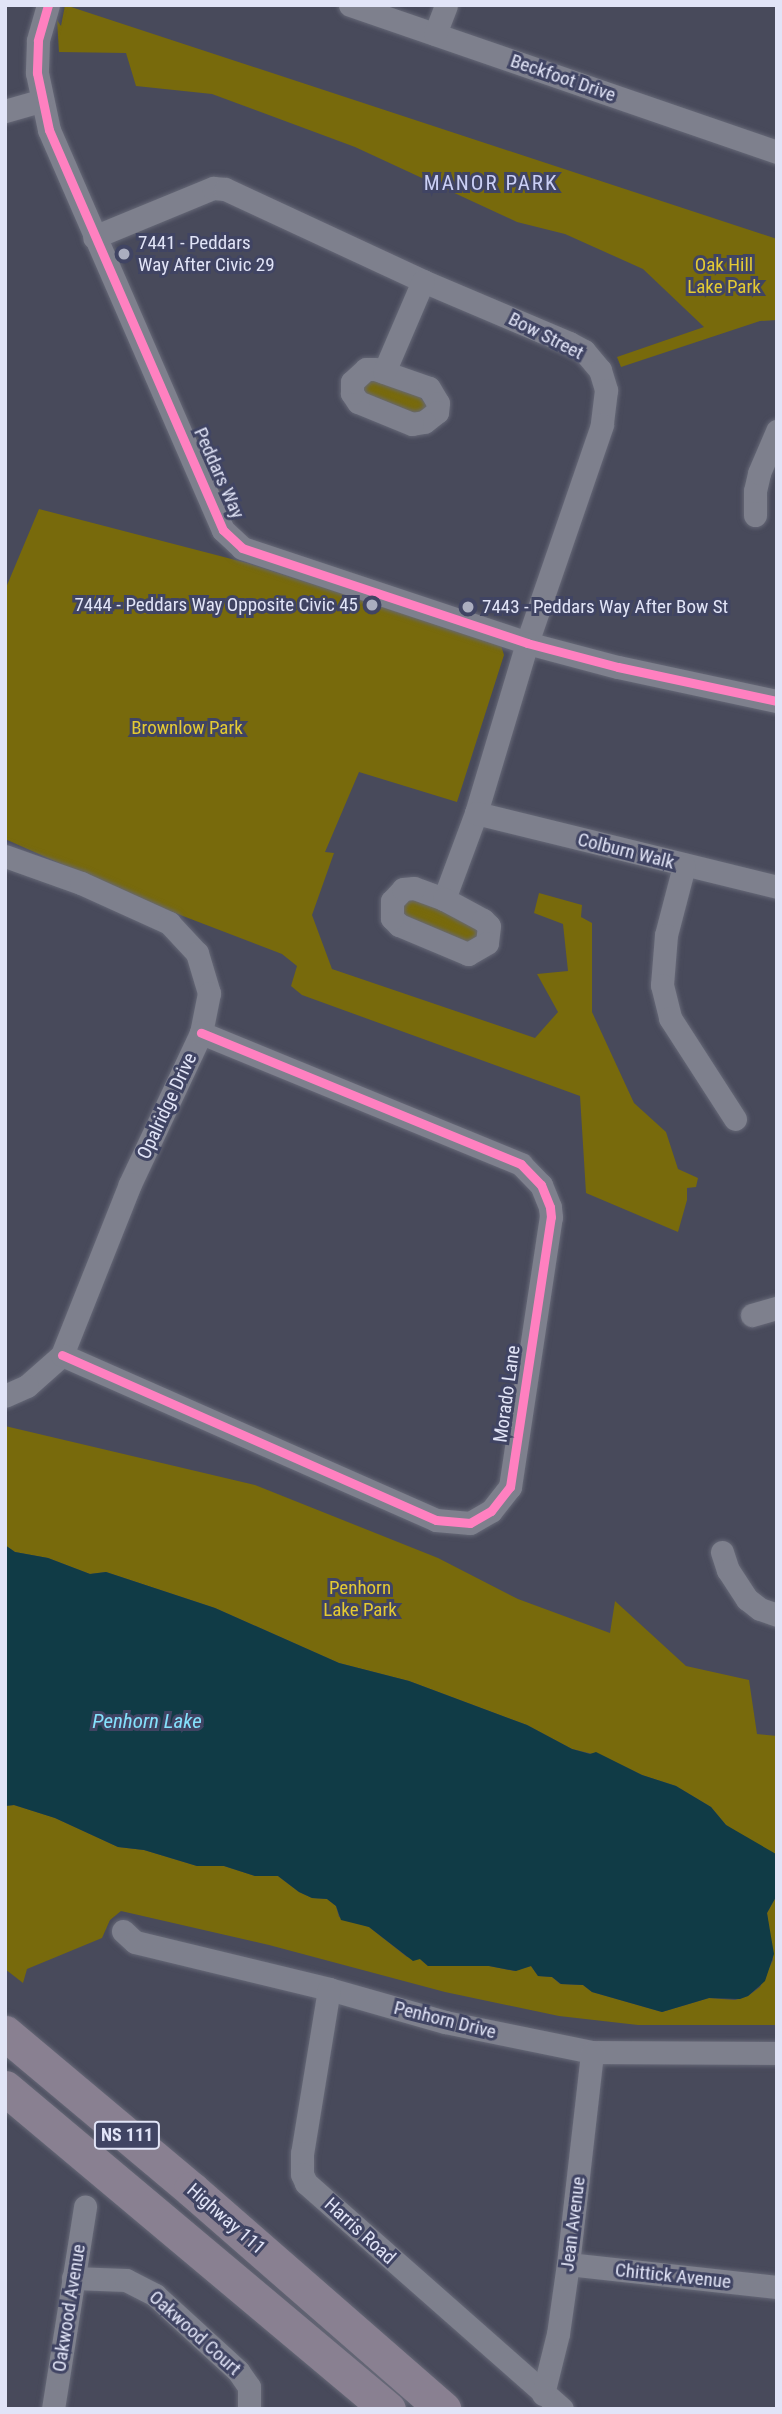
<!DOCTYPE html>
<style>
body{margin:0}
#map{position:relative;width:782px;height:2414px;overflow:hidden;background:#484a5b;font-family:"Roboto Condensed",sans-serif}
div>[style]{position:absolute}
.green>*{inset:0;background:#786a0c}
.water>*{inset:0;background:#103b46}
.roads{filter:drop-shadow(0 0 2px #666877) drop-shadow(0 0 2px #666877)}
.minor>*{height:23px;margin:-11.5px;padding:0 11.5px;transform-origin:11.5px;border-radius:11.5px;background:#7e808d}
.highway>*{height:35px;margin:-17.5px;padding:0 17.5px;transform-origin:17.5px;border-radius:17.5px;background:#898091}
.cycleway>*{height:9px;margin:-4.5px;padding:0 4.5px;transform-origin:4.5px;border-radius:4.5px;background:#ff80c0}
.dots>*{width:19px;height:19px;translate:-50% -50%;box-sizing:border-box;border:4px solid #404463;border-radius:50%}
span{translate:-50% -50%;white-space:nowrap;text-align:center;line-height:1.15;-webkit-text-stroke:6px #404463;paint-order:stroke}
.shield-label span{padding:2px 5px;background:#404463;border:2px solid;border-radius:5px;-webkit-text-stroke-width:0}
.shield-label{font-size:18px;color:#e1e4f7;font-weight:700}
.street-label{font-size:19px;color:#e1e4f7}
.poi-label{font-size:19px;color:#e1e4f7}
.left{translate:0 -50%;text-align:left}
.right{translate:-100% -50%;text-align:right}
.park-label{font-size:19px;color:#e4ca33}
.neighbourhood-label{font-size:21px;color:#cacff5;letter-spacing:2px}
.water-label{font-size:21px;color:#84e1fc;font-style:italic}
.frame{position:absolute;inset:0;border:7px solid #e1e4f7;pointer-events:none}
</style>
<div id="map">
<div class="green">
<i style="clip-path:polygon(65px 5px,777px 239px,777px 320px,760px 321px,621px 367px,617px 357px,704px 327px,643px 269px,565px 234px,517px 222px,355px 147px,212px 94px,136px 86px,126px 53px,59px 52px,57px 20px,61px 26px)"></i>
<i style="clip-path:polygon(363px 379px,372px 379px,419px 396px,426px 404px,426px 411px,421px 415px,358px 396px)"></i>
<i style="clip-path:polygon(39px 509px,247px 563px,501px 645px,504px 655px,457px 802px,359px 772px,325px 852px,334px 853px,312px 915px,332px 969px,535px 1038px,558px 1012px,537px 974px,568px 971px,563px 924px,534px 913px,539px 893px,582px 905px,581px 917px,592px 923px,592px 1012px,634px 1103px,666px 1132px,678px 1169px,698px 1178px,696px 1187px,687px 1188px,687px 1200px,678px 1232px,586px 1193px,580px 1096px,302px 995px,291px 986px,297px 966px,282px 954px,149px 903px,5px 839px,5px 590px)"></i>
<i style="clip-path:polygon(413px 898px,475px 923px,479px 934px,469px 943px,404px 915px,404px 903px)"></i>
<i style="clip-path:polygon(5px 1426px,255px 1485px,438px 1558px,518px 1599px,610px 1633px,615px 1601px,686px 1666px,749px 1680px,757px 1734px,777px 1736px,777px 1858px,726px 1825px,711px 1807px,676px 1786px,642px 1775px,605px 1757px,572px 1749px,527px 1725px,409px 1681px,339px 1663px,215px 1608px,106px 1572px,90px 1574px,48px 1558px,15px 1552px,5px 1545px)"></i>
<i style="clip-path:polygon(14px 1805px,55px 1818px,118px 1847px,144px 1850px,197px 1866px,224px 1866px,255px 1876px,278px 1876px,299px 1892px,312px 1898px,327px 1899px,336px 1906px,339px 1917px,369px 1927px,407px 1957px,420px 1959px,428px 1966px,489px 1966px,514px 1971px,531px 1966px,538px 1976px,552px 1977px,560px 1984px,583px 1985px,592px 1992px,662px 2012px,709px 1998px,735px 2000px,748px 1996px,760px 1987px,773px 1960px,767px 1913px,777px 1895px,777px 2025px,638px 2025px,559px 2016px,445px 1992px,269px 1945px,121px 1911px,110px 1920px,102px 1938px,27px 1969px,23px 1983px,5px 1969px,5px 1806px)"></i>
</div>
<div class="water">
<i style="clip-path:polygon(5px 1545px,15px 1552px,48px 1558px,90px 1574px,106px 1572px,215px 1608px,339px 1663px,409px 1681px,527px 1725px,572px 1749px,590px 1754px,596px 1752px,642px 1775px,676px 1786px,711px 1807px,726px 1825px,776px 1854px,777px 1895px,767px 1913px,774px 1954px,765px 1981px,748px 1996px,740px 1999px,709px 1998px,662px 2012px,592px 1992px,583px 1985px,561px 1984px,552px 1977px,538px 1976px,531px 1966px,516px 1971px,489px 1966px,428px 1966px,420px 1959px,413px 1961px,369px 1927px,341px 1920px,336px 1906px,327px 1899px,312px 1898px,299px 1892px,278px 1876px,255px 1876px,224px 1866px,197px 1866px,144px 1850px,118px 1847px,55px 1818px,14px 1805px,5px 1806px)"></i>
</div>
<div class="roads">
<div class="minor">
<i style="left:48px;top:5px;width:37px;rotate:106deg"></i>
<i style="left:38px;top:41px;width:32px;rotate:92deg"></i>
<i style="left:37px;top:73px;width:58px;rotate:78.1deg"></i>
<i style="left:49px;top:130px;width:436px;rotate:66.5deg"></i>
<i style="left:223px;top:530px;width:26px;rotate:43deg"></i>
<i style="left:242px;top:548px;width:300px;rotate:18.4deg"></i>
<i style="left:527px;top:643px;width:94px;rotate:14.8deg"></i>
<i style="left:618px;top:667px;width:163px;rotate:12.1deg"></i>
<i style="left:350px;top:5px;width:452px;rotate:19deg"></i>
<i style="left:435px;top:34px;width:31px;rotate:-69deg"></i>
<i style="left:5px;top:111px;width:37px;rotate:-16deg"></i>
<i style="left:94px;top:237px;width:129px;rotate:-22.4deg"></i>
<i style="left:213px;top:188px;width:12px;rotate:5deg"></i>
<i style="left:225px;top:189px;width:218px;rotate:24.9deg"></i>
<i style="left:423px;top:281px;width:159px;rotate:23deg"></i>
<i style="left:569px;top:343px;width:17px;rotate:28deg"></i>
<i style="left:584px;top:351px;width:25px;rotate:50deg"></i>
<i style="left:600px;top:370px;width:21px;rotate:73deg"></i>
<i style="left:606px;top:390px;width:35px;rotate:97deg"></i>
<i style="left:602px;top:425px;width:231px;rotate:109deg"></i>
<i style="left:527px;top:643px;width:177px;rotate:106.7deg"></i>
<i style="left:476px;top:813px;width:92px;rotate:110.4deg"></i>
<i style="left:366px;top:369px;width:9px"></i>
<i style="left:375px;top:369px;width:57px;rotate:19.4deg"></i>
<i style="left:429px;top:388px;width:17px;rotate:59deg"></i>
<i style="left:438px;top:403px;width:9px;rotate:96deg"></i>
<i style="left:437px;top:412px;width:16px;rotate:142deg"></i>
<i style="left:424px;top:422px;width:12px;rotate:171deg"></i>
<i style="left:412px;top:424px;width:58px;rotate:-157.8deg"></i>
<i style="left:358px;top:402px;width:11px;rotate:-124deg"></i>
<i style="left:352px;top:393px;width:11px;rotate:-90deg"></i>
<i style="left:352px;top:382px;width:19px;rotate:-43deg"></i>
<i style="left:384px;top:372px;width:99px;rotate:-66.8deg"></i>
<i style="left:755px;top:515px;width:24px;rotate:-90deg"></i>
<i style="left:755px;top:491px;width:18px;rotate:-77deg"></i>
<i style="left:759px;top:473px;width:46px;rotate:-66.8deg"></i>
<i style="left:476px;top:813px;width:310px;rotate:13.8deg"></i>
<i style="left:5px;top:856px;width:81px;rotate:19.6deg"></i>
<i style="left:81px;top:883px;width:97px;rotate:24.4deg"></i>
<i style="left:169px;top:923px;width:41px;rotate:47deg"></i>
<i style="left:197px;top:953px;width:42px;rotate:73.3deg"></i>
<i style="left:209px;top:993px;width:41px;rotate:101.3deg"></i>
<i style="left:201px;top:1033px;width:167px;rotate:115.2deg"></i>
<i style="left:130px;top:1184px;width:184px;rotate:111.7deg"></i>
<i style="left:62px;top:1355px;width:47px;rotate:138.5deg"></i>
<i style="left:27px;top:1386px;width:24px;rotate:156deg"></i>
<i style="left:684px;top:866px;width:71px;rotate:104.6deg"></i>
<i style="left:666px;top:935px;width:50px;rotate:94.6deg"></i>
<i style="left:662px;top:985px;width:34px;rotate:76deg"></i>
<i style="left:670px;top:1018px;width:120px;rotate:57.2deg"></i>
<i style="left:414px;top:888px;width:32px;rotate:20deg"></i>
<i style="left:444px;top:899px;width:44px;rotate:28.3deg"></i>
<i style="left:483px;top:920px;width:8px;rotate:45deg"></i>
<i style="left:489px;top:926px;width:17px;rotate:97deg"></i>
<i style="left:487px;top:943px;width:22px;rotate:150deg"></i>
<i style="left:468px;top:954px;width:75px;rotate:-157.2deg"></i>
<i style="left:399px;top:925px;width:10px;rotate:-135deg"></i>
<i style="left:392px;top:918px;width:17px;rotate:-90deg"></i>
<i style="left:392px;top:901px;width:16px;rotate:-47deg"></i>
<i style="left:403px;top:889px;width:11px;rotate:-5deg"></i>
<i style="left:752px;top:1315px;width:26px;rotate:-16deg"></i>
<i style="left:62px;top:1355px;width:409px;rotate:23.8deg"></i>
<i style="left:436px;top:1520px;width:34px;rotate:5deg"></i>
<i style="left:470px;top:1523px;width:24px;rotate:-30deg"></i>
<i style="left:491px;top:1511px;width:31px;rotate:-52deg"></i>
<i style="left:510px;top:1487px;width:273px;rotate:-81.4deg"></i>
<i style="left:551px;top:1217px;width:10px;rotate:-96deg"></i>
<i style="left:550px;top:1207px;width:24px;rotate:-112deg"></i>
<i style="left:541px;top:1185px;width:29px;rotate:-134deg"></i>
<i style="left:521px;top:1164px;width:346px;rotate:-157.7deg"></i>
<i style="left:722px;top:1552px;width:19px;rotate:72deg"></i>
<i style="left:728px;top:1570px;width:35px;rotate:57deg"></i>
<i style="left:747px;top:1599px;width:16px;rotate:38deg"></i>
<i style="left:760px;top:1609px;width:18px;rotate:19deg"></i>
<i style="left:123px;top:1931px;width:16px;rotate:43deg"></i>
<i style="left:135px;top:1942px;width:200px;rotate:13.6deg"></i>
<i style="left:329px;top:1989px;width:121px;rotate:15.9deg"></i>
<i style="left:445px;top:2022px;width:150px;rotate:11.5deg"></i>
<i style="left:592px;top:2052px;width:185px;rotate:0.3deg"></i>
<i style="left:329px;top:1989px;width:166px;rotate:99.3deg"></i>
<i style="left:302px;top:2153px;width:21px;rotate:90deg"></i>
<i style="left:302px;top:2174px;width:10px;rotate:66deg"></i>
<i style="left:306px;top:2183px;width:341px;rotate:41.4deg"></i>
<i style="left:568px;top:2264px;width:210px;rotate:6.3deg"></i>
<i style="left:73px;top:2278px;width:53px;rotate:2.2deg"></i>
<i style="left:126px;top:2280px;width:33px;rotate:27deg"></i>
<i style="left:155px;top:2295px;width:113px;rotate:42.5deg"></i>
<i style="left:238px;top:2371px;width:19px;rotate:55deg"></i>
<i style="left:249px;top:2387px;width:22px;rotate:90deg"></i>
<i style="left:543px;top:2394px;width:62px;rotate:-76deg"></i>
<i style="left:558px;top:2334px;width:71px;rotate:-81.9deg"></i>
<i style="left:568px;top:2264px;width:213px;rotate:-83.5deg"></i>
<i style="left:53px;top:2409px;width:205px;rotate:-81deg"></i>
</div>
<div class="highway">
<i style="left:5px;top:2033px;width:243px;rotate:40deg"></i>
<i style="left:191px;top:2189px;width:335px;rotate:41.1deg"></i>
<i style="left:5px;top:2088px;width:500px;rotate:40deg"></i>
</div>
</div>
<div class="cycleway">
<i style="left:48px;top:5px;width:37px;rotate:106deg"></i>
<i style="left:38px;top:41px;width:32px;rotate:92deg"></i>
<i style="left:37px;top:73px;width:58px;rotate:78.1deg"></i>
<i style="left:49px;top:130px;width:436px;rotate:66.5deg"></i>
<i style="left:223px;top:530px;width:26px;rotate:43deg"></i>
<i style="left:242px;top:548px;width:300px;rotate:18.4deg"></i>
<i style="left:527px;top:643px;width:94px;rotate:14.8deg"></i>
<i style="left:618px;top:667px;width:163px;rotate:12.1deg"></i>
<i style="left:62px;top:1355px;width:409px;rotate:23.8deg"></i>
<i style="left:436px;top:1520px;width:34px;rotate:5deg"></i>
<i style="left:470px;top:1523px;width:24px;rotate:-30deg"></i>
<i style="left:491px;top:1511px;width:31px;rotate:-52deg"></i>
<i style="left:510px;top:1487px;width:273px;rotate:-81.4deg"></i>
<i style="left:551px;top:1217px;width:10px;rotate:-96deg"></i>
<i style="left:550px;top:1207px;width:24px;rotate:-112deg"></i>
<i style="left:541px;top:1185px;width:29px;rotate:-134deg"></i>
<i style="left:521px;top:1164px;width:346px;rotate:-157.7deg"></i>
</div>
<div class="dots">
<i style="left:124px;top:254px;background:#abaec0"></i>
<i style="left:372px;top:605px;background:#abaec0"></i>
<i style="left:468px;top:607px;background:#abaec0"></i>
</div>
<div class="shield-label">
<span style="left:127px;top:2135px">NS 111</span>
</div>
<div class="street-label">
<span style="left:563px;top:78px;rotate:19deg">Beckfoot Drive</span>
<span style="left:546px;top:336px;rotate:27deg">Bow Street</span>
<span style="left:219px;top:473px;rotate:66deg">Peddars Way</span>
<span style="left:626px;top:851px;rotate:14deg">Colburn Walk</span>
<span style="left:167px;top:1106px;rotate:-65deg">Opalridge Drive</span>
<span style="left:507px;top:1394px;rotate:-82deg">Morado Lane</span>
<span style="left:445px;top:2020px;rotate:14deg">Penhorn Drive</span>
<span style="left:226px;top:2219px;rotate:41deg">Highway 111</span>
<span style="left:573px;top:2224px;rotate:-83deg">Jean Avenue</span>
<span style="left:360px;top:2231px;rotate:42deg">Harris Road</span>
<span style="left:673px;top:2276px;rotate:6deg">Chittick Avenue</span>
<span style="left:69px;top:2308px;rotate:-81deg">Oakwood Avenue</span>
<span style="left:195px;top:2333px;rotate:42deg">Oakwood Court</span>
</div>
<div class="poi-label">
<span class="left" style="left:138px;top:254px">7441 - Peddars<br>Way After Civic 29</span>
<span class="right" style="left:358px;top:605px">7444 - Peddars Way Opposite Civic 45</span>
<span class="left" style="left:482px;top:607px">7443 - Peddars Way After Bow St</span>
</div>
<div class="park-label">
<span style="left:724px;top:276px">Oak Hill<br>Lake Park</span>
<span style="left:187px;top:728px">Brownlow Park</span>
<span style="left:360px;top:1599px">Penhorn<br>Lake Park</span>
</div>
<div class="neighbourhood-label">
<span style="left:491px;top:183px">MANOR PARK</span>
</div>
<div class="water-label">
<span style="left:147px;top:1721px">Penhorn Lake</span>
</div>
<div class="frame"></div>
</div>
